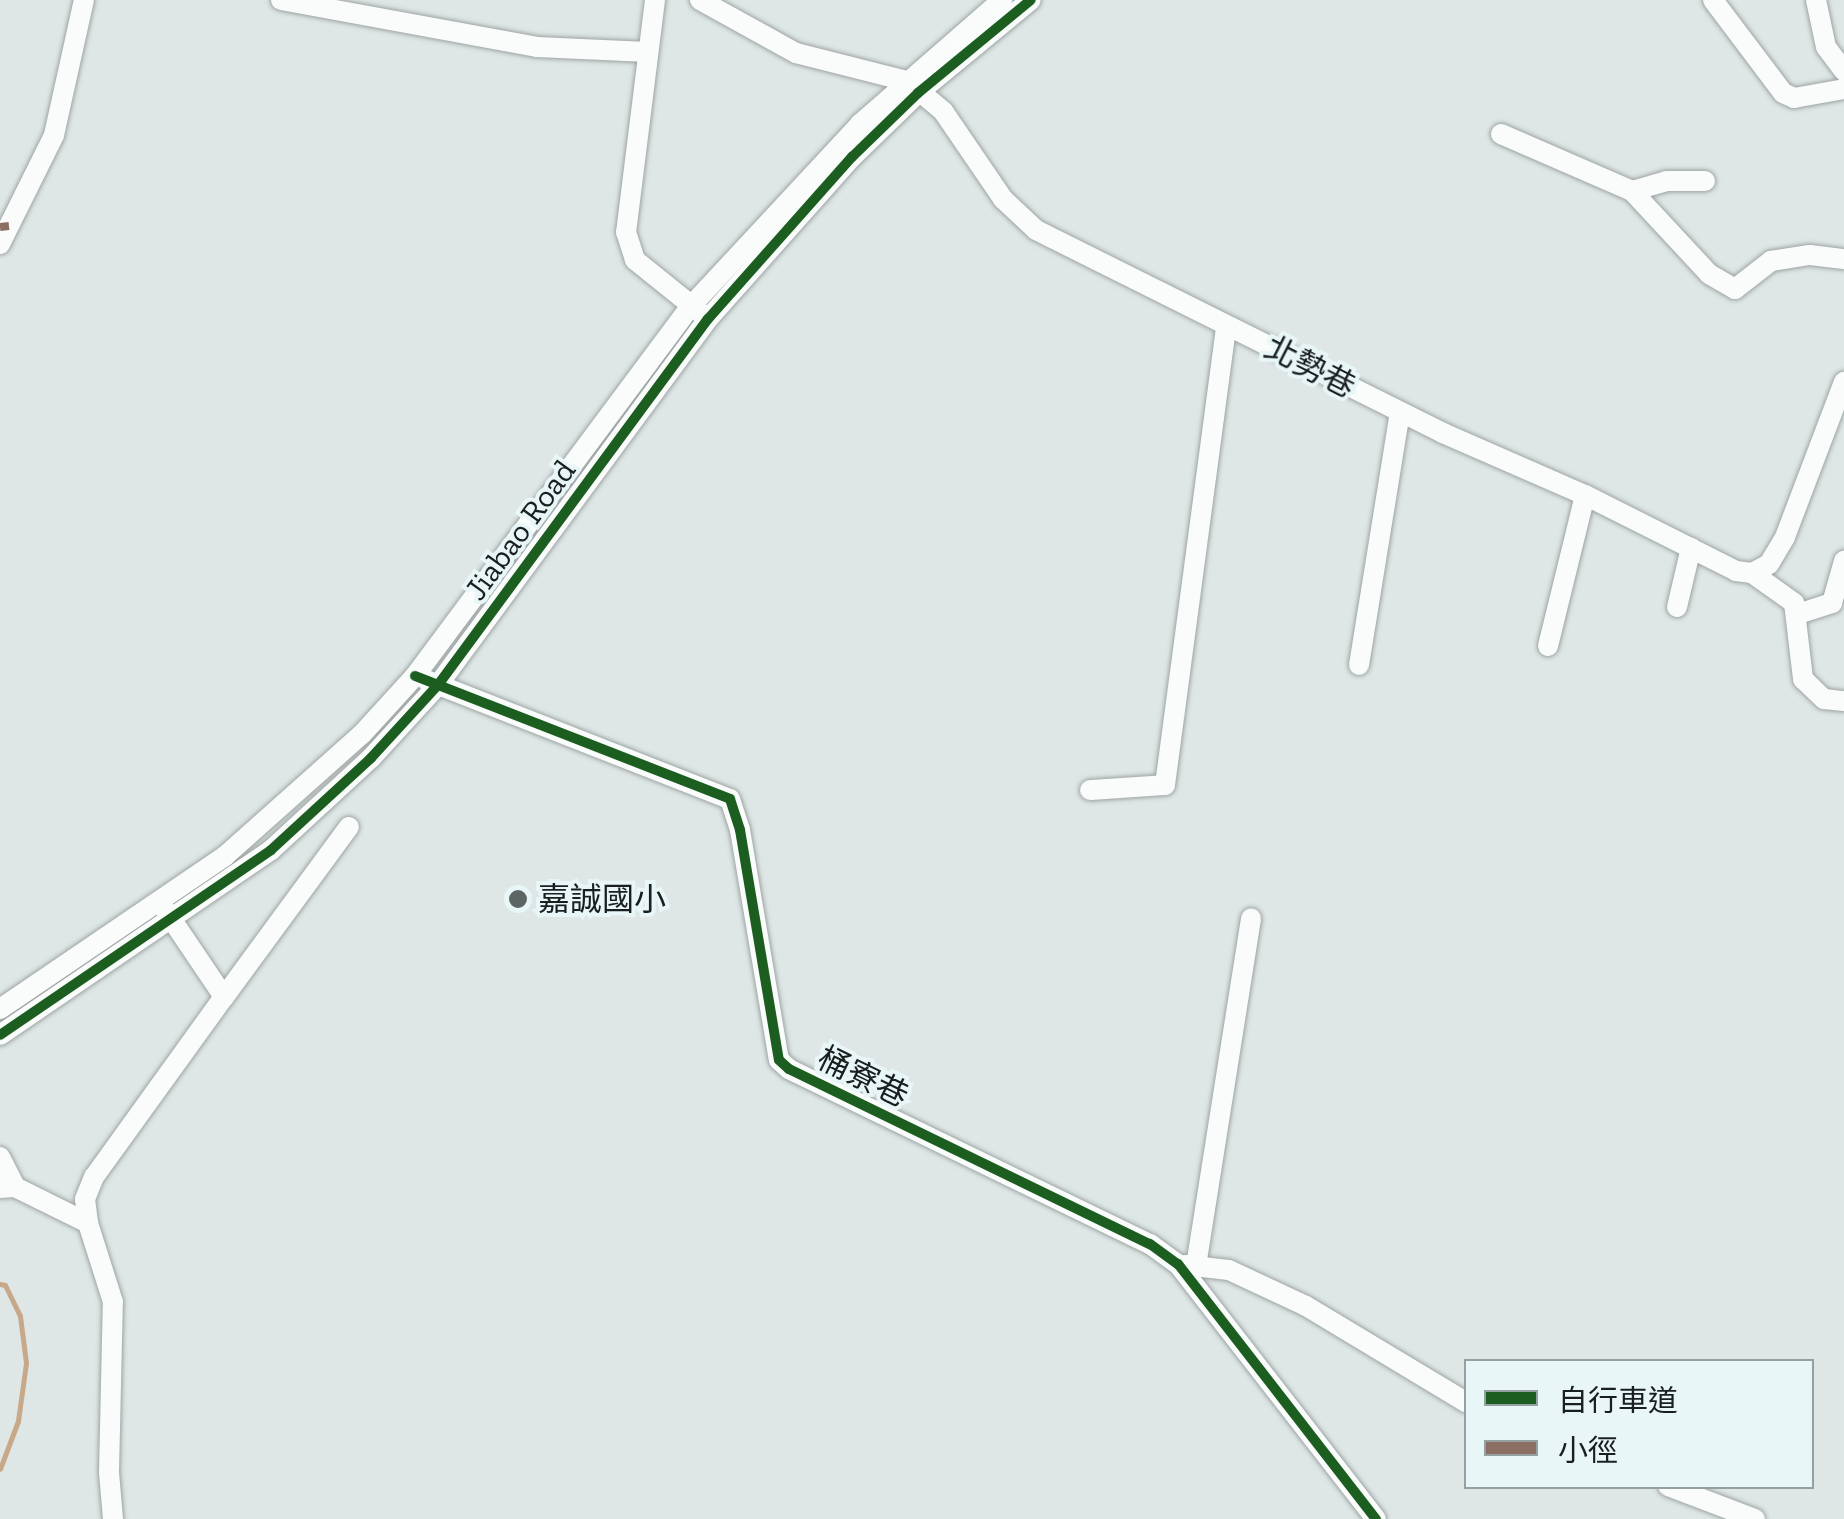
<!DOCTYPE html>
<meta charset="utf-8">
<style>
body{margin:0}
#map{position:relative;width:1844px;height:1519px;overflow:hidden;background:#dee6e6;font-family:"Zilla Slab","Noto Sans TC",serif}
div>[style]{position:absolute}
.stream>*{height:5px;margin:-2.5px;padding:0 2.5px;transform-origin:2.5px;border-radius:2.5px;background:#c7a889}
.roads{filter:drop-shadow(0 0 2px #9ea4a4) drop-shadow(0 0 2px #9ea4a4)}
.minor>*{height:20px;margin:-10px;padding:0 10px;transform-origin:10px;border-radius:10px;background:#fafbfb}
.quiet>*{height:8px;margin-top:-4px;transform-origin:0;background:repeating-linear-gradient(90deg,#8d6e63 0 15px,transparent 0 23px)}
.cycleway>*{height:10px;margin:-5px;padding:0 5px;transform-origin:5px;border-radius:5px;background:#1b5e20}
.dots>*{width:28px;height:28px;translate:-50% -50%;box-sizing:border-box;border:5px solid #e8f6f7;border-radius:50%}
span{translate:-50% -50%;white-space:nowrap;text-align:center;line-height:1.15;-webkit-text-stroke:8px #e8f6f7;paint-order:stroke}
.street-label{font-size:32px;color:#191e1e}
.poi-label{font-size:32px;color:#191e1e}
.left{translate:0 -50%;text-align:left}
.legend{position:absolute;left:1464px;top:1359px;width:350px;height:130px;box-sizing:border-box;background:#e8f6f7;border:2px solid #95a0a0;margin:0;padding:12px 18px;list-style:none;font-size:30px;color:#191e1e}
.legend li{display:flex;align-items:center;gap:20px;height:50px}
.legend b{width:50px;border:2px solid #95a0a0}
</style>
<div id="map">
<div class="stream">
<i style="left:0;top:1284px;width:5px;rotate:11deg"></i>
<i style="left:5px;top:1285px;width:34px;rotate:64deg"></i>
<i style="left:20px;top:1316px;width:47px;rotate:82.7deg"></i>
<i style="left:26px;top:1363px;width:59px;rotate:97.9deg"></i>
<i style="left:18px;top:1421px;width:51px;rotate:110.6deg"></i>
</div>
<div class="roads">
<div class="minor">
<i style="left:281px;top:0;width:260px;rotate:10.4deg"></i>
<i style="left:537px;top:47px;width:111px;rotate:2.6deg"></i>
<i style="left:655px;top:0;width:234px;rotate:97.1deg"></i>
<i style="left:626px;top:232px;width:29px;rotate:72deg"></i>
<i style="left:635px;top:260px;width:85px;rotate:38.8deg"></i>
<i style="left:700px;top:0;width:110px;rotate:28.9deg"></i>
<i style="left:796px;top:53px;width:114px;rotate:14.2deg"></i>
<i style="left:907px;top:81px;width:47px;rotate:39.8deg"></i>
<i style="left:943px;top:111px;width:107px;rotate:55.7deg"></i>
<i style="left:1003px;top:199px;width:45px;rotate:43.2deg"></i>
<i style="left:1036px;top:230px;width:455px;rotate:26.5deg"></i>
<i style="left:1443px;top:433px;width:155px;rotate:23.6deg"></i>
<i style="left:1585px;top:495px;width:169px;rotate:26.7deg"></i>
<i style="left:1736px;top:571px;width:16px;rotate:7deg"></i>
<i style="left:1752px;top:573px;width:19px;rotate:-28deg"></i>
<i style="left:1769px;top:564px;width:31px;rotate:-59deg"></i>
<i style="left:1785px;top:537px;width:166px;rotate:-69.2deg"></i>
<i style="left:1713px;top:0;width:116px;rotate:53deg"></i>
<i style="left:1783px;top:93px;width:12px;rotate:24deg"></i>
<i style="left:1794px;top:98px;width:51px;rotate:-10.2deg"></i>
<i style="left:1816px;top:0;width:48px;rotate:78deg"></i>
<i style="left:1826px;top:47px;width:30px;rotate:53deg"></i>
<i style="left:1501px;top:134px;width:143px;rotate:23.5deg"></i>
<i style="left:1632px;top:191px;width:35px;rotate:-16deg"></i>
<i style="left:1666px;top:181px;width:39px"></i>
<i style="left:1632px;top:191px;width:113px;rotate:47.1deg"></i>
<i style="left:1709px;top:274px;width:30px;rotate:30deg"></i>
<i style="left:1735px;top:289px;width:46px;rotate:-37.9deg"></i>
<i style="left:1771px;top:261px;width:39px;rotate:-9deg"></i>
<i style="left:1810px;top:255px;width:34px;rotate:7deg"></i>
<i style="left:0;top:244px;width:122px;rotate:-63.6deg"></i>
<i style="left:54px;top:135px;width:138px;rotate:-77.5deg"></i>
<i style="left:1752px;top:573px;width:52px;rotate:35.5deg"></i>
<i style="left:1794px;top:603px;width:77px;rotate:83.2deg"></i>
<i style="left:1803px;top:679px;width:29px;rotate:44deg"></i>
<i style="left:1824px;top:699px;width:20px;rotate:6deg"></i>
<i style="left:1677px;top:607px;width:61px;rotate:-76.7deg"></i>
<i style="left:1798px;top:614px;width:36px;rotate:-18deg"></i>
<i style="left:1832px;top:603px;width:44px;rotate:-74.1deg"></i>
<i style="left:1548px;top:646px;width:155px;rotate:-76.2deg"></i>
<i style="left:1359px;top:665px;width:256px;rotate:-80.8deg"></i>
<i style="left:426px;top:680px;width:326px;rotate:21.4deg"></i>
<i style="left:730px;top:799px;width:33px;rotate:72deg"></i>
<i style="left:740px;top:830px;width:233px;rotate:80.4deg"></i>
<i style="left:779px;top:1060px;width:13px;rotate:42deg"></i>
<i style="left:789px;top:1069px;width:401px;rotate:25.9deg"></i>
<i style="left:1150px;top:1244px;width:34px;rotate:36deg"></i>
<i style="left:1178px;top:1264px;width:323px;rotate:52.2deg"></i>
<i style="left:1090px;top:790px;width:75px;rotate:-3.8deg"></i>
<i style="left:1165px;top:785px;width:463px;rotate:-82.4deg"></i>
<i style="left:224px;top:997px;width:211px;rotate:-53.7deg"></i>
<i style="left:0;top:1009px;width:272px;rotate:-34.2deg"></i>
<i style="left:225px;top:856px;width:183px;rotate:-41.7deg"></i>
<i style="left:362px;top:734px;width:79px;rotate:-47.6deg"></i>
<i style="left:415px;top:676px;width:463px;rotate:-53.3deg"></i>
<i style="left:692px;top:305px;width:247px;rotate:-47.1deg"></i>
<i style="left:860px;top:124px;width:189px;rotate:-41.1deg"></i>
<i style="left:0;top:1035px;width:328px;rotate:-34.3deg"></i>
<i style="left:271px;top:850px;width:136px;rotate:-42.6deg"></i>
<i style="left:371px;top:758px;width:99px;rotate:-47.5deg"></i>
<i style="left:438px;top:685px;width:455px;rotate:-53.6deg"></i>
<i style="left:708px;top:319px;width:217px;rotate:-48.4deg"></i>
<i style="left:852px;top:157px;width:92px;rotate:-44.1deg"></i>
<i style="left:918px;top:93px;width:146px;rotate:-39.5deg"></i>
<i style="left:0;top:1157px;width:34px;rotate:63deg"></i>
<i style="left:0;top:1188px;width:15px;rotate:-4deg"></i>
<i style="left:15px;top:1187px;width:81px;rotate:26.3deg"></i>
<i style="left:1185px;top:1265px;width:44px;rotate:6.5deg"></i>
<i style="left:1229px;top:1270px;width:85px;rotate:25.1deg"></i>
<i style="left:1306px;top:1306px;width:187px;rotate:31deg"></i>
<i style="left:1196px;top:1266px;width:352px;rotate:-81deg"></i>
<i style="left:1668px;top:1486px;width:93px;rotate:20.8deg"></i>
<i style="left:113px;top:1519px;width:47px;rotate:-94.9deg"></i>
<i style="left:109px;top:1472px;width:170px;rotate:-88.7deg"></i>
<i style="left:113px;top:1302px;width:83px;rotate:-107.6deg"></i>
<i style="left:88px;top:1223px;width:24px;rotate:-97deg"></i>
<i style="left:85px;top:1199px;width:24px;rotate:-68deg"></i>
<i style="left:94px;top:1177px;width:222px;rotate:-54.2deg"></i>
<i style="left:224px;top:997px;width:104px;rotate:-124deg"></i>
</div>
</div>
<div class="quiet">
<i style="left:0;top:227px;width:9px;rotate:-6deg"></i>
</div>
<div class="cycleway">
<i style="left:415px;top:676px;width:338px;rotate:21.3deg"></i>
<i style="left:730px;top:799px;width:33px;rotate:72deg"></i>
<i style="left:740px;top:830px;width:233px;rotate:80.4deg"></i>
<i style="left:779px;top:1060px;width:13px;rotate:42deg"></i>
<i style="left:789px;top:1069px;width:401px;rotate:25.9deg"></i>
<i style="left:1150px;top:1244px;width:34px;rotate:36deg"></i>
<i style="left:1178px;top:1264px;width:323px;rotate:52.2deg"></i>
<i style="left:0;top:1035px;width:328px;rotate:-34.3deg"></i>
<i style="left:271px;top:850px;width:136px;rotate:-42.6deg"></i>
<i style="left:371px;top:758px;width:99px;rotate:-47.5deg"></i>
<i style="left:438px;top:685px;width:455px;rotate:-53.6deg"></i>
<i style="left:708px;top:319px;width:217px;rotate:-48.4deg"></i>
<i style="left:852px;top:157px;width:92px;rotate:-44.1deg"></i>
<i style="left:918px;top:93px;width:146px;rotate:-39.5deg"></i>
</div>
<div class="dots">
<i style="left:518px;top:899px;background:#5e6464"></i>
</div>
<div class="street-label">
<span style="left:1310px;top:367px;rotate:27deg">北勢巷</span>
<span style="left:520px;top:530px;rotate:-54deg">Jiabao Road</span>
<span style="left:863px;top:1077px;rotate:26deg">桶寮巷</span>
</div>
<div class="poi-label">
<span class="left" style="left:538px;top:899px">嘉誠國小</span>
</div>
<ul class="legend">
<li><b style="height:12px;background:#1b5e20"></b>自行車道</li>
<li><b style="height:12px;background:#8d6e63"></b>小徑</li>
</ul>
</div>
